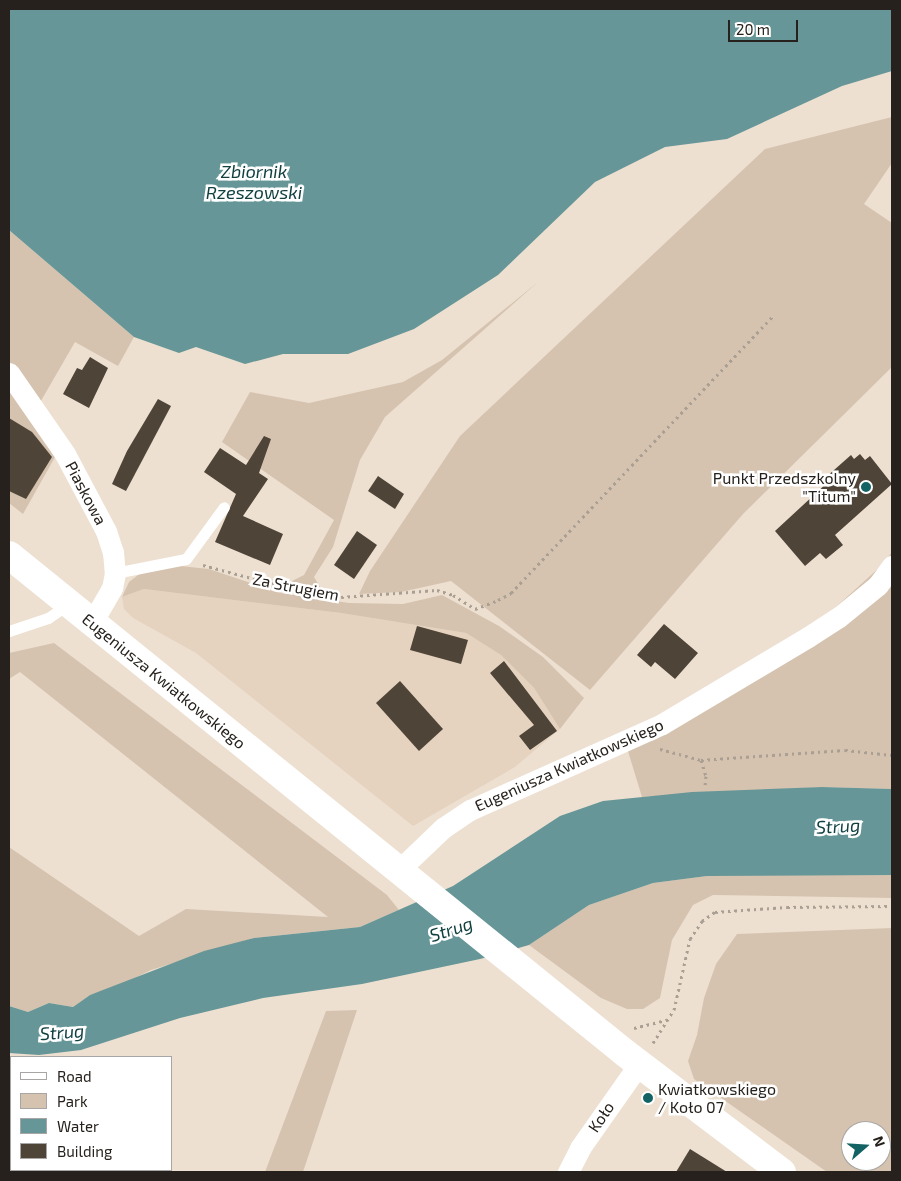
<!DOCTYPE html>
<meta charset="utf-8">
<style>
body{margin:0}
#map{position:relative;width:901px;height:1181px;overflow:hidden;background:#ede0d1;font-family:"Exo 2",sans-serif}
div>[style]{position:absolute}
.built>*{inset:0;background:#e5d3bf}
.green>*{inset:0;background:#d5c3af}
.water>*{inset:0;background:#669697}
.building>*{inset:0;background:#4e4438}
.path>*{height:3px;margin-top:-1.5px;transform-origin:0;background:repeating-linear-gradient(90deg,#a99f93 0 2.5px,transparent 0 6.5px)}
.service>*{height:11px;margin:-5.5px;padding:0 5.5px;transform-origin:5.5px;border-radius:5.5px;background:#fff}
.minor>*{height:21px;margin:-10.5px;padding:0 10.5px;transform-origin:10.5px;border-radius:10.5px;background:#fff}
.tertiary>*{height:28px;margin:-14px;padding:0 14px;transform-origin:14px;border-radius:14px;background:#fff}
.dots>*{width:14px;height:14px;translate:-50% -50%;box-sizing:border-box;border:2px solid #fff;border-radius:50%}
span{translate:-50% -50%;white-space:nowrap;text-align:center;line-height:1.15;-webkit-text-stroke:5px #fff;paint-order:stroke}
.poi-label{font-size:16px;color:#26211c}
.right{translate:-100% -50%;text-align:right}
.left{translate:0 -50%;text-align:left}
.street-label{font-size:16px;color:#26211c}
.water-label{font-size:18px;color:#114041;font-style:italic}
.frame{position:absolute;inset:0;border:10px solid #26211c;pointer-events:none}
.legend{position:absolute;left:10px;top:1056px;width:162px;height:115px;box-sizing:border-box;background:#fff;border:1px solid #a8a6a4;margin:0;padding:6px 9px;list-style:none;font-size:15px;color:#26211c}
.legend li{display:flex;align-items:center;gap:10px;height:25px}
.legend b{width:25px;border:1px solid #a8a6a4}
.north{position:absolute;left:841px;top:1121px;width:50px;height:50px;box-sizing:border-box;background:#fff;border:1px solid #a8a6a4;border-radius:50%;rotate:71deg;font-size:14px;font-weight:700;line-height:20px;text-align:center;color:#26211c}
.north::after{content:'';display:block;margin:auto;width:18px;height:22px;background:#136365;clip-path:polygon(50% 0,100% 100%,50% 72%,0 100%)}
.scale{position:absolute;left:728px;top:20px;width:70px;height:22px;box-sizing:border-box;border:2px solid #26211c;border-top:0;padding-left:6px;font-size:15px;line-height:18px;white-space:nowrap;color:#26211c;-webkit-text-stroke:4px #fff;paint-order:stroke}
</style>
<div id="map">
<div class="built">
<i style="clip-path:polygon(144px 589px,341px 613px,466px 633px,501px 655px,534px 688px,560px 729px,515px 767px,413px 826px,196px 653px,133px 618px,124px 609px,122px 597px)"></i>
</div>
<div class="green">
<i style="clip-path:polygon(892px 117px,892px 163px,864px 204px,892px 223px,892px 367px,743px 514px,590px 690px,451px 581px,401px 592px,359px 594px,370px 571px,460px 436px,765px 149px)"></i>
<i style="clip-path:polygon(9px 230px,134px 337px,118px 366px,75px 342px,38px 406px,9px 365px)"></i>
<i style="clip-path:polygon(538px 282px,385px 417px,360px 460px,333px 547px,314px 577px,322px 590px,290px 582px,304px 575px,334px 520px,222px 442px,250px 392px,309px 403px,403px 382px,442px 360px)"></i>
<i style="clip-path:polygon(9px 382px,59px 450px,23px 514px,9px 503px)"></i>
<i style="clip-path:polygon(892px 552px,892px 789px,822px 787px,642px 797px,627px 748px,826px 616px,882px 565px)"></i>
<i style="clip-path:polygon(180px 566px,209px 569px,281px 593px,349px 603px,403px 604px,442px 595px,499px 626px,543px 657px,584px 698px,560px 729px,534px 688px,501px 655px,466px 633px,341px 613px,144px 589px,122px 597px,129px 582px,142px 572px)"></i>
<i style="clip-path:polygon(54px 643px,387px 895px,399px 910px,360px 927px,254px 938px,151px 970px,121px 985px,90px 995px,73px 1007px,49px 1003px,28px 1012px,9px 1006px,9px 847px,139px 936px,186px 909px,328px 917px,20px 672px,9px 679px,9px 653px)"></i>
<i style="clip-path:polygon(860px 874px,892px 875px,892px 898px,713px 895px,693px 905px,672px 940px,660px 998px,643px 1009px,627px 1009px,601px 998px,529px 945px,589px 905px,653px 883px,707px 876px)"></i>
<i style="clip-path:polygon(evenodd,892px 928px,892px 1172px,827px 1172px,694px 1079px,688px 1061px,697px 1035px,704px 998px,716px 964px,737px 934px,892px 928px,851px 1131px,881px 1131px,881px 1161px,851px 1161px,851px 1131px)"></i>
<i style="clip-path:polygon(357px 1010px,303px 1172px,265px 1172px,326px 1011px)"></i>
</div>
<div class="water">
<i style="clip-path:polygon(9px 9px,892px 9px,892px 71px,842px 86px,727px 139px,665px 147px,595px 182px,498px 275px,414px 329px,348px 354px,283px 354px,245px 364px,196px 347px,179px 353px,134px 337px,9px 230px)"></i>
<i style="clip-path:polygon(822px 787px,892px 789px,892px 875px,707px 876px,653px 883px,589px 905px,529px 945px,480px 959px,362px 984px,263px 998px,180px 1018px,81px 1050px,39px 1055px,9px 1053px,9px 1006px,28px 1012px,49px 1003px,73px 1007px,90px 995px,204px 951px,254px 938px,360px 927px,453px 886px,560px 816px,603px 801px,692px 792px)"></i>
</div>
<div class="building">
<i style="clip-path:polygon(90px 357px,108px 368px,89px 408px,63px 394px,77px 368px,82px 370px)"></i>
<i style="clip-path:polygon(158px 399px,171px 406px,126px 491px,112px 484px,127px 451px)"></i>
<i style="clip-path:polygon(9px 418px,32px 432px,52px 457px,26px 499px,9px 491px)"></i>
<i style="clip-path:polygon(264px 436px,271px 439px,259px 473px,268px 479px,243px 516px,283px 534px,270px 565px,215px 542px,236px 494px,204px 472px,220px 448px,246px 465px)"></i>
<i style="clip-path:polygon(860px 454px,865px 460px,870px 456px,892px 484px,835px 535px,843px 545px,826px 559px,820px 553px,805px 566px,775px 531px,828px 482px,825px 478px,851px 455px,854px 459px)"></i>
<i style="clip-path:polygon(378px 476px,404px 494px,395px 509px,368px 491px)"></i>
<i style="clip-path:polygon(357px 531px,377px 545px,354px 579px,334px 565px)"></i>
<i style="clip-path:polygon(664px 624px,698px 653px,675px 679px,655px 662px,651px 667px,637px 655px)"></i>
<i style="clip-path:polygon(417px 626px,468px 640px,461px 664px,410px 650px)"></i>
<i style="clip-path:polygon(504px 661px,557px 731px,530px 750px,519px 736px,534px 725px,490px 673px)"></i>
<i style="clip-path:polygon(400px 681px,443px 729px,419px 751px,376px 703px)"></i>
<i style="clip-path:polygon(690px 1149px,727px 1172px,676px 1172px)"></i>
</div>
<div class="path">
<i style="left:203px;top:565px;width:105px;rotate:15deg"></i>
<i style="left:304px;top:592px;width:37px;rotate:8deg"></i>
<i style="left:341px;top:597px;width:96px;rotate:-4.2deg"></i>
<i style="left:437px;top:590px;width:17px;rotate:17deg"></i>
<i style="left:453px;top:595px;width:26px;rotate:32deg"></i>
<i style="left:475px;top:609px;width:25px;rotate:-21deg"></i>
<i style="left:498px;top:600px;width:15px;rotate:-28deg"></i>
<i style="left:511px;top:593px;width:383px;rotate:-46.6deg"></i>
<i style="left:660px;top:749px;width:42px;rotate:15deg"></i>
<i style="left:701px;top:760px;width:144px;rotate:-4deg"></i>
<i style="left:845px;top:750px;width:47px;rotate:6.1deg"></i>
<i style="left:701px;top:760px;width:17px;rotate:73deg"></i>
<i style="left:706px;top:776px;width:9px;rotate:96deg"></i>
<i style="left:634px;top:1028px;width:34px;rotate:-14deg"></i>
<i style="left:653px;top:1043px;width:39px;rotate:-58deg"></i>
<i style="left:674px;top:1010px;width:73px;rotate:-77.3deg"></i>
<i style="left:690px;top:939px;width:22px;rotate:-56deg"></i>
<i style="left:702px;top:921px;width:16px;rotate:-35deg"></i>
<i style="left:715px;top:912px;width:72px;rotate:-4deg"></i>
<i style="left:787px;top:907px;width:105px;rotate:-0.5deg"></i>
</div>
<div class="service">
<i style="left:115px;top:573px;width:72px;rotate:-11.2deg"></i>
<i style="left:186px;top:559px;width:64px;rotate:-53.8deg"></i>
<i style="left:9px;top:631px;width:41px;rotate:-18.4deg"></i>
<i style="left:48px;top:618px;width:25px;rotate:-34deg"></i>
</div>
<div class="minor">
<i style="left:9px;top:373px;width:98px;rotate:55.3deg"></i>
<i style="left:65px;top:454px;width:87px;rotate:62deg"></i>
<i style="left:106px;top:531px;width:22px;rotate:72deg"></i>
<i style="left:113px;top:552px;width:21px;rotate:85deg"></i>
<i style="left:115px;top:573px;width:15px;rotate:101deg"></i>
<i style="left:112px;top:588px;width:39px;rotate:120deg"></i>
<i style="left:399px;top:870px;width:61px;rotate:-43.7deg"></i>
<i style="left:443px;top:828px;width:32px;rotate:-34deg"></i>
<i style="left:470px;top:810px;width:210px;rotate:-24.1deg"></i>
<i style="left:662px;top:724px;width:170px;rotate:-30.8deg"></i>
<i style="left:808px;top:637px;width:37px;rotate:-33deg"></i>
<i style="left:839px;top:617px;width:50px;rotate:-39.4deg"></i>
<i style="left:878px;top:585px;width:24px;rotate:-54deg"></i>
<i style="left:568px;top:1172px;width:27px;rotate:-63deg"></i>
<i style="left:580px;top:1148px;width:103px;rotate:-54.9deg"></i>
</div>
<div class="tertiary">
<i style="left:9px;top:555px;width:792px;rotate:38.95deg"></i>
<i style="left:625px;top:1053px;width:197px;rotate:37.2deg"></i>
</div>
<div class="dots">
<i style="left:866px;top:487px;background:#136365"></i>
<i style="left:648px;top:1098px;background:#136365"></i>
</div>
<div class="poi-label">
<span class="right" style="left:856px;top:487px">Punkt Przedszkolny<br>"Titum"</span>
<span class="left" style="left:658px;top:1098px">Kwiatkowskiego<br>/ Koło 07</span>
</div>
<div class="street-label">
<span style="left:86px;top:493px;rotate:62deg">Piaskowa</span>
<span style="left:296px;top:587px;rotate:11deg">Za Strugiem</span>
<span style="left:164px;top:681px;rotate:39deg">Eugeniusza Kwiatkowskiego</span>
<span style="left:569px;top:765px;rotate:-24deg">Eugeniusza Kwiatkowskiego</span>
<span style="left:601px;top:1117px;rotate:-56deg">Koło</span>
</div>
<div class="water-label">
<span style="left:254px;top:182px">Zbiornik<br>Rzeszowski</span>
<span style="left:838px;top:826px;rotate:-3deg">Strug</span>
<span style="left:451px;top:929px;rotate:-18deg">Strug</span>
<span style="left:62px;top:1032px;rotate:-4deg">Strug</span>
</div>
<div class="frame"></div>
<ul class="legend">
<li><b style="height:6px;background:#fff"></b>Road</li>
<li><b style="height:14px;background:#d5c3af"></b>Park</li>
<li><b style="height:14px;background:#669697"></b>Water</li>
<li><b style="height:14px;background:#4e4438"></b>Building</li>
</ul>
<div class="north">N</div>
<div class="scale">20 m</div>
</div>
